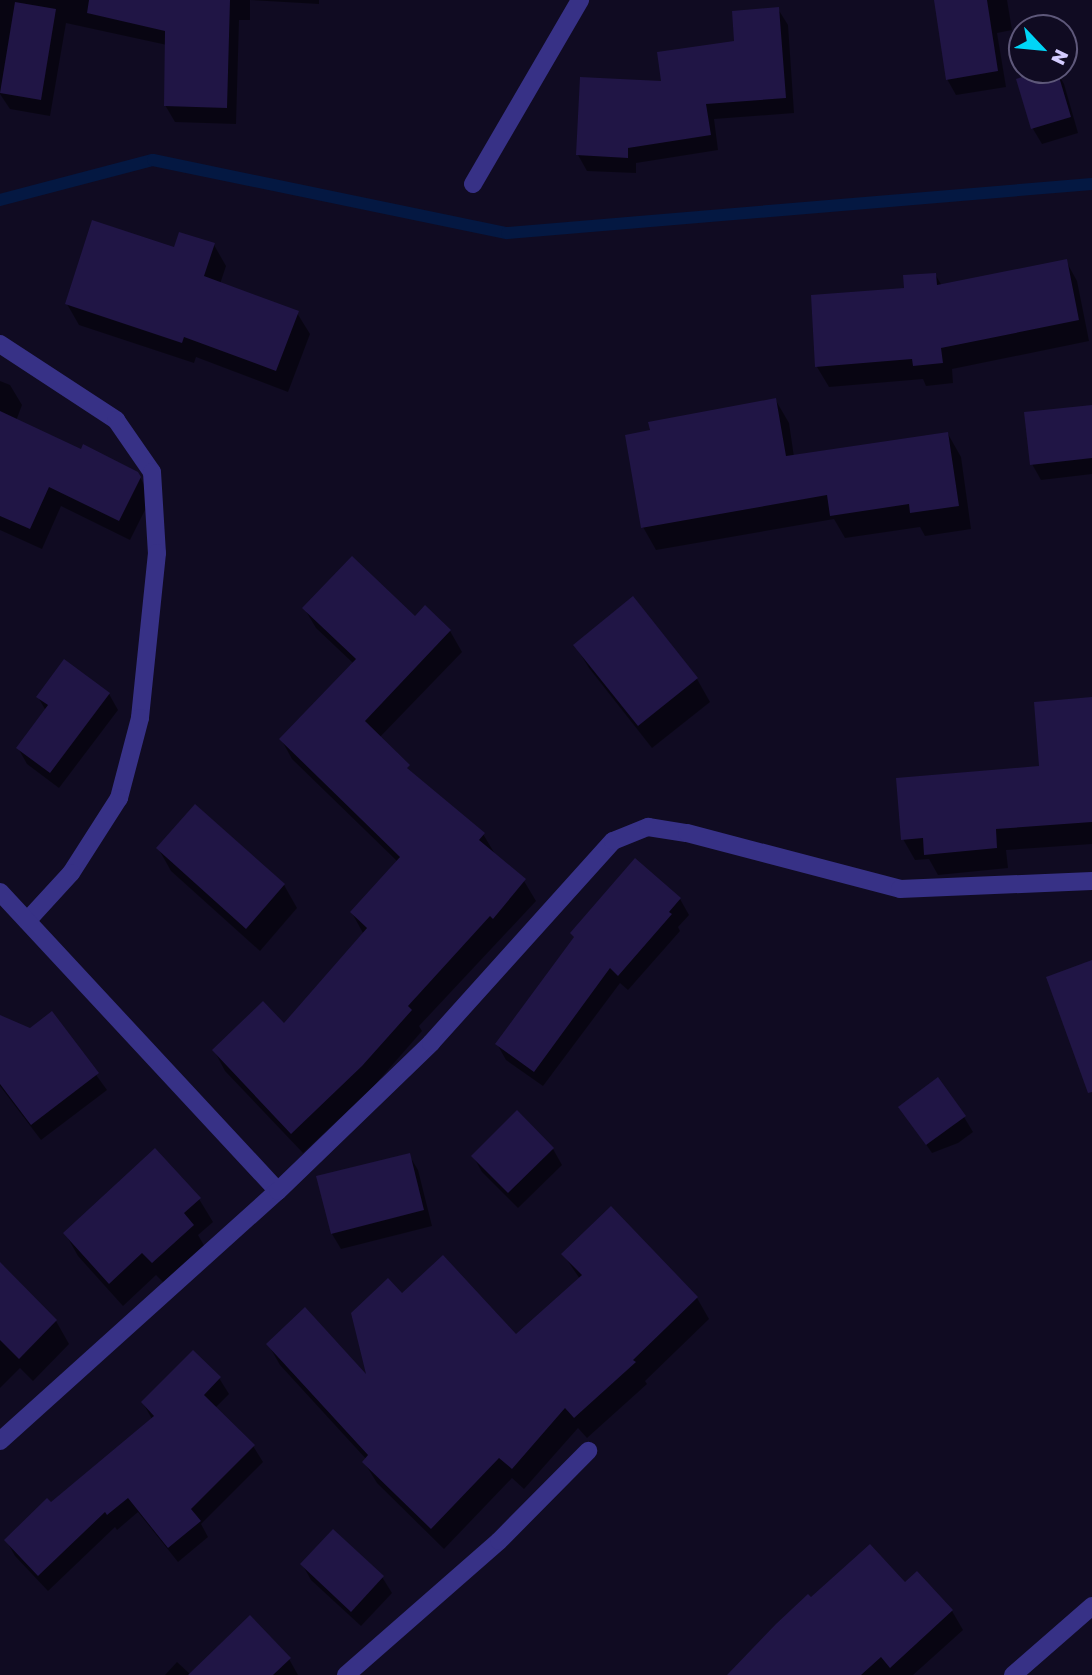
<!DOCTYPE html>
<style>
body{margin:0}
#map{position:relative;width:1092px;height:1675px;overflow:hidden;background:#100b22;font-family:"Golos Text",sans-serif}
div>[style]{position:absolute}
.shadow>*{inset:0;background:#0007}
.stream>*{height:12px;margin:-6px;padding:0 6px;transform-origin:6px;border-radius:6px;background:#041842}
.building>*{inset:0;background:#201545}
.minor>*{height:18px;margin:-9px;padding:0 9px;transform-origin:9px;border-radius:9px;background:#373186}
span{translate:-50% -50%;white-space:nowrap;text-align:center;line-height:1.15;-webkit-text-stroke:6px #100b22;paint-order:stroke}
.north{position:absolute;left:1008px;top:14px;width:70px;height:70px;box-sizing:border-box;background:#100b22;border:2px solid #5e587a;border-radius:50%;rotate:116deg;font-size:19px;font-weight:700;line-height:28px;text-align:center;color:#d4ccff}
.north::after{content:'';display:block;margin:auto;width:24px;height:32px;background:#00d6f7;clip-path:polygon(50% 0,100% 100%,50% 72%,0 100%)}
</style>
<div id="map">
<div class="shadow">
<i style="clip-path:polygon(0 0,319px 0,319px 4px,250px 0,250px 20px,239px 20px,236px 124px,175px 122px,165px 105px,167px 45px,66px 23px,50px 116px,10px 109px,0 94px)"></i>
<i style="clip-path:polygon(936px 0,1007px 0,1012px 30px,997px 33px,1006px 87px,956px 95px,947px 79px)"></i>
<i style="clip-path:polygon(778px 9px,788px 25px,794px 113px,714px 119px,718px 150px,636px 163px,636px 173px,587px 171px,578px 155px,663px 83px,736px 42px)"></i>
<i style="clip-path:polygon(1048px 70px,1056px 70px,1064px 84px,1078px 133px,1042px 144px,1033px 129px,1018px 80px)"></i>
<i style="clip-path:polygon(214px 245px,226px 266px,220px 284px,297px 313px,310px 334px,288px 392px,196px 357px,194px 363px,79px 325px,67px 304px,175px 249px)"></i>
<i style="clip-path:polygon(1066px 261px,1077px 281px,1089px 341px,952px 369px,953px 383px,926px 386px,923px 379px,829px 387px,817px 367px,906px 290px,935px 274px,942px 286px)"></i>
<i style="clip-path:polygon(0 381px,10px 385px,22px 405px,16px 421px,140px 477px,151px 498px,130px 540px,61px 506px,42px 549px,0 530px)"></i>
<i style="clip-path:polygon(775px 399px,789px 423px,794px 457px,948px 434px,961px 457px,971px 529px,925px 536px,920px 527px,845px 538px,834px 519px,656px 550px,643px 527px,652px 432px)"></i>
<i style="clip-path:polygon(1092px 406px,1092px 474px,1041px 480px,1032px 464px)"></i>
<i style="clip-path:polygon(633px 598px,697px 679px,710px 702px,652px 748px,589px 668px,575px 645px)"></i>
<i style="clip-path:polygon(304px 608px,415px 618px,425px 608px,450px 631px,462px 652px,379px 738px,414px 776px,483px 834px,495px 854px,524px 881px,536px 901px,419px 1026px,422px 1031px,373px 1087px,303px 1153px,225px 1071px,214px 1050px,284px 1026px,363px 933px,352px 913px,398px 862px,292px 759px,281px 739px,354px 664px,316px 628px)"></i>
<i style="clip-path:polygon(109px 694px,118px 710px,59px 788px,27px 764px,18px 748px,46px 711px,38px 697px)"></i>
<i style="clip-path:polygon(1092px 701px,1092px 844px,1006px 850px,1008px 868px,938px 875px,929px 859px,915px 860px,903px 839px,1041px 767px)"></i>
<i style="clip-path:polygon(158px 848px,284px 885px,297px 908px,260px 951px,171px 871px)"></i>
<i style="clip-path:polygon(680px 899px,689px 915px,678px 927px,680px 931px,628px 990px,620px 983px,543px 1086px,506px 1060px,497px 1044px,575px 939px)"></i>
<i style="clip-path:polygon(52px 1014px,107px 1090px,41px 1140px,0 1086px,0 1017px,30px 1030px)"></i>
<i style="clip-path:polygon(900px 1107px,964px 1117px,973px 1132px,958px 1143px,932px 1153px)"></i>
<i style="clip-path:polygon(553px 1149px,562px 1165px,518px 1208px,482px 1172px,473px 1156px)"></i>
<i style="clip-path:polygon(409px 1155px,418px 1170px,432px 1226px,341px 1249px,332px 1234px,318px 1178px)"></i>
<i style="clip-path:polygon(199px 1199px,213px 1222px,198px 1235px,206px 1249px,166px 1285px,156px 1275px,123px 1306px,78px 1256px,65px 1233px)"></i>
<i style="clip-path:polygon(610px 1208px,697px 1298px,709px 1319px,645px 1381px,647px 1384px,587px 1438px,578px 1428px,524px 1489px,512px 1478px,444px 1549px,377px 1483px,364px 1462px,367px 1460px,280px 1365px,268px 1344px,370px 1381px,402px 1296px,516px 1336px,580px 1279px,563px 1254px)"></i>
<i style="clip-path:polygon(0 1264px,56px 1321px,69px 1344px,33px 1381px,20px 1368px,0 1388px)"></i>
<i style="clip-path:polygon(219px 1378px,229px 1394px,215px 1408px,253px 1446px,263px 1462px,201px 1524px,208px 1537px,178px 1562px,138px 1512px,117px 1530px,115px 1527px,48px 1591px,15px 1556px,6px 1540px,152px 1419px,143px 1403px)"></i>
<i style="clip-path:polygon(302px 1564px,382px 1577px,392px 1593px,361px 1626px,311px 1580px)"></i>
<i style="clip-path:polygon(917px 1573px,952px 1611px,963px 1630px,913px 1675px,729px 1675px,811px 1600px,905px 1585px)"></i>
<i style="clip-path:polygon(289px 1659px,298px 1675px,165px 1675px,177px 1662px,191px 1675px)"></i>
</div>
<div class="stream">
<i style="left:0;top:200px;width:158px;rotate:-14.7deg"></i>
<i style="left:153px;top:160px;width:361px;rotate:11.7deg"></i>
<i style="left:507px;top:233px;width:587px;rotate:-4.79deg"></i>
</div>
<div class="building">
<i style="clip-path:polygon(89px 0,230px 0,227px 108px,164px 106px,165px 31px,87px 13px)"></i>
<i style="clip-path:polygon(934px 0,987px 0,998px 71px,946px 80px)"></i>
<i style="clip-path:polygon(15px 2px,56px 9px,41px 100px,0 93px)"></i>
<i style="clip-path:polygon(779px 7px,786px 98px,706px 104px,711px 135px,628px 148px,628px 158px,576px 155px,580px 77px,661px 81px,657px 52px,734px 41px,732px 11px)"></i>
<i style="clip-path:polygon(1043px 70px,1057px 70px,1071px 117px,1031px 129px,1016px 79px)"></i>
<i style="clip-path:polygon(92px 220px,174px 247px,179px 232px,215px 243px,204px 276px,299px 311px,276px 371px,184px 337px,182px 343px,65px 304px)"></i>
<i style="clip-path:polygon(1067px 259px,1079px 320px,941px 348px,943px 363px,913px 366px,912px 359px,815px 367px,811px 295px,904px 288px,903px 275px,936px 273px,937px 285px)"></i>
<i style="clip-path:polygon(776px 398px,786px 456px,948px 432px,959px 506px,910px 513px,909px 504px,830px 516px,827px 495px,641px 528px,625px 435px,650px 430px,648px 422px)"></i>
<i style="clip-path:polygon(1092px 405px,1092px 458px,1030px 465px,1024px 412px)"></i>
<i style="clip-path:polygon(0 411px,81px 449px,83px 444px,138px 472px,141px 477px,119px 521px,49px 487px,30px 529px,0 516px)"></i>
<i style="clip-path:polygon(352px 556px,415px 616px,425px 605px,451px 630px,365px 721px,410px 765px,407px 768px,485px 833px,479px 840px,526px 879px,493px 919px,490px 916px,408px 1006px,412px 1010px,362px 1066px,291px 1134px,212px 1050px,263px 1001px,284px 1023px,367px 928px,350px 912px,400px 857px,279px 739px,356px 659px,302px 608px)"></i>
<i style="clip-path:polygon(633px 596px,698px 678px,638px 726px,573px 645px)"></i>
<i style="clip-path:polygon(64px 659px,110px 693px,50px 773px,16px 748px,48px 705px,36px 697px)"></i>
<i style="clip-path:polygon(1092px 697px,1092px 822px,996px 829px,997px 848px,924px 855px,923px 838px,901px 840px,896px 778px,1039px 766px,1034px 702px)"></i>
<i style="clip-path:polygon(195px 804px,285px 884px,246px 929px,156px 848px)"></i>
<i style="clip-path:polygon(635px 858px,681px 898px,669px 912px,672px 914px,618px 976px,610px 968px,534px 1072px,495px 1044px,574px 937px,570px 933px)"></i>
<i style="clip-path:polygon(1092px 960px,1092px 1092px,1088px 1093px,1046px 977px)"></i>
<i style="clip-path:polygon(52px 1011px,99px 1073px,31px 1125px,0 1084px,0 1015px,30px 1028px)"></i>
<i style="clip-path:polygon(938px 1077px,966px 1116px,926px 1145px,898px 1107px)"></i>
<i style="clip-path:polygon(517px 1110px,554px 1148px,508px 1193px,471px 1156px)"></i>
<i style="clip-path:polygon(155px 1148px,201px 1198px,184px 1213px,194px 1225px,152px 1263px,142px 1253px,109px 1284px,63px 1233px)"></i>
<i style="clip-path:polygon(410px 1153px,424px 1210px,331px 1234px,316px 1176px)"></i>
<i style="clip-path:polygon(611px 1206px,698px 1297px,633px 1360px,636px 1362px,574px 1418px,565px 1408px,512px 1469px,499px 1458px,431px 1529px,362px 1462px,368px 1455px,266px 1344px,305px 1307px,366px 1374px,351px 1313px,388px 1278px,402px 1293px,443px 1255px,516px 1334px,582px 1275px,561px 1254px)"></i>
<i style="clip-path:polygon(0 1262px,57px 1320px,19px 1359px,0 1340px)"></i>
<i style="clip-path:polygon(193px 1350px,221px 1377px,204px 1395px,255px 1445px,191px 1509px,201px 1521px,168px 1548px,128px 1498px,107px 1515px,105px 1512px,38px 1576px,4px 1540px,47px 1498px,51px 1502px,154px 1416px,141px 1402px)"></i>
<i style="clip-path:polygon(333px 1529px,384px 1576px,351px 1612px,300px 1564px)"></i>
<i style="clip-path:polygon(870px 1544px,905px 1582px,917px 1571px,953px 1610px,890px 1668px,881px 1657px,861px 1675px,727px 1675px,776px 1624px,808px 1594px,811px 1597px)"></i>
<i style="clip-path:polygon(250px 1615px,291px 1658px,273px 1675px,188px 1675px)"></i>
</div>
<div class="minor">
<i style="left:473px;top:184px;width:213px;rotate:-59.8deg"></i>
<i style="left:0;top:344px;width:139px;rotate:33.2deg"></i>
<i style="left:116px;top:420px;width:63px;rotate:55.3deg"></i>
<i style="left:152px;top:472px;width:81px;rotate:86.5deg"></i>
<i style="left:157px;top:553px;width:166px;rotate:95.9deg"></i>
<i style="left:140px;top:718px;width:83px;rotate:104.7deg"></i>
<i style="left:119px;top:798px;width:89px;rotate:122.6deg"></i>
<i style="left:71px;top:873px;width:65px;rotate:132.5deg"></i>
<i style="left:0;top:892px;width:408px;rotate:47.1deg"></i>
<i style="left:0;top:1441px;width:374px;rotate:-42deg"></i>
<i style="left:278px;top:1191px;width:213px;rotate:-44deg"></i>
<i style="left:431px;top:1043px;width:272px;rotate:-48deg"></i>
<i style="left:613px;top:841px;width:38px;rotate:-22deg"></i>
<i style="left:648px;top:827px;width:39px;rotate:9deg"></i>
<i style="left:687px;top:833px;width:220px;rotate:14.7deg"></i>
<i style="left:900px;top:889px;width:192px;rotate:-2.4deg"></i>
<i style="left:346px;top:1675px;width:203px;rotate:-41.2deg"></i>
<i style="left:499px;top:1541px;width:127px;rotate:-45.3deg"></i>
<i style="left:1013px;top:1675px;width:105px;rotate:-41.1deg"></i>
</div>
<div class="north">N</div>
</div>
